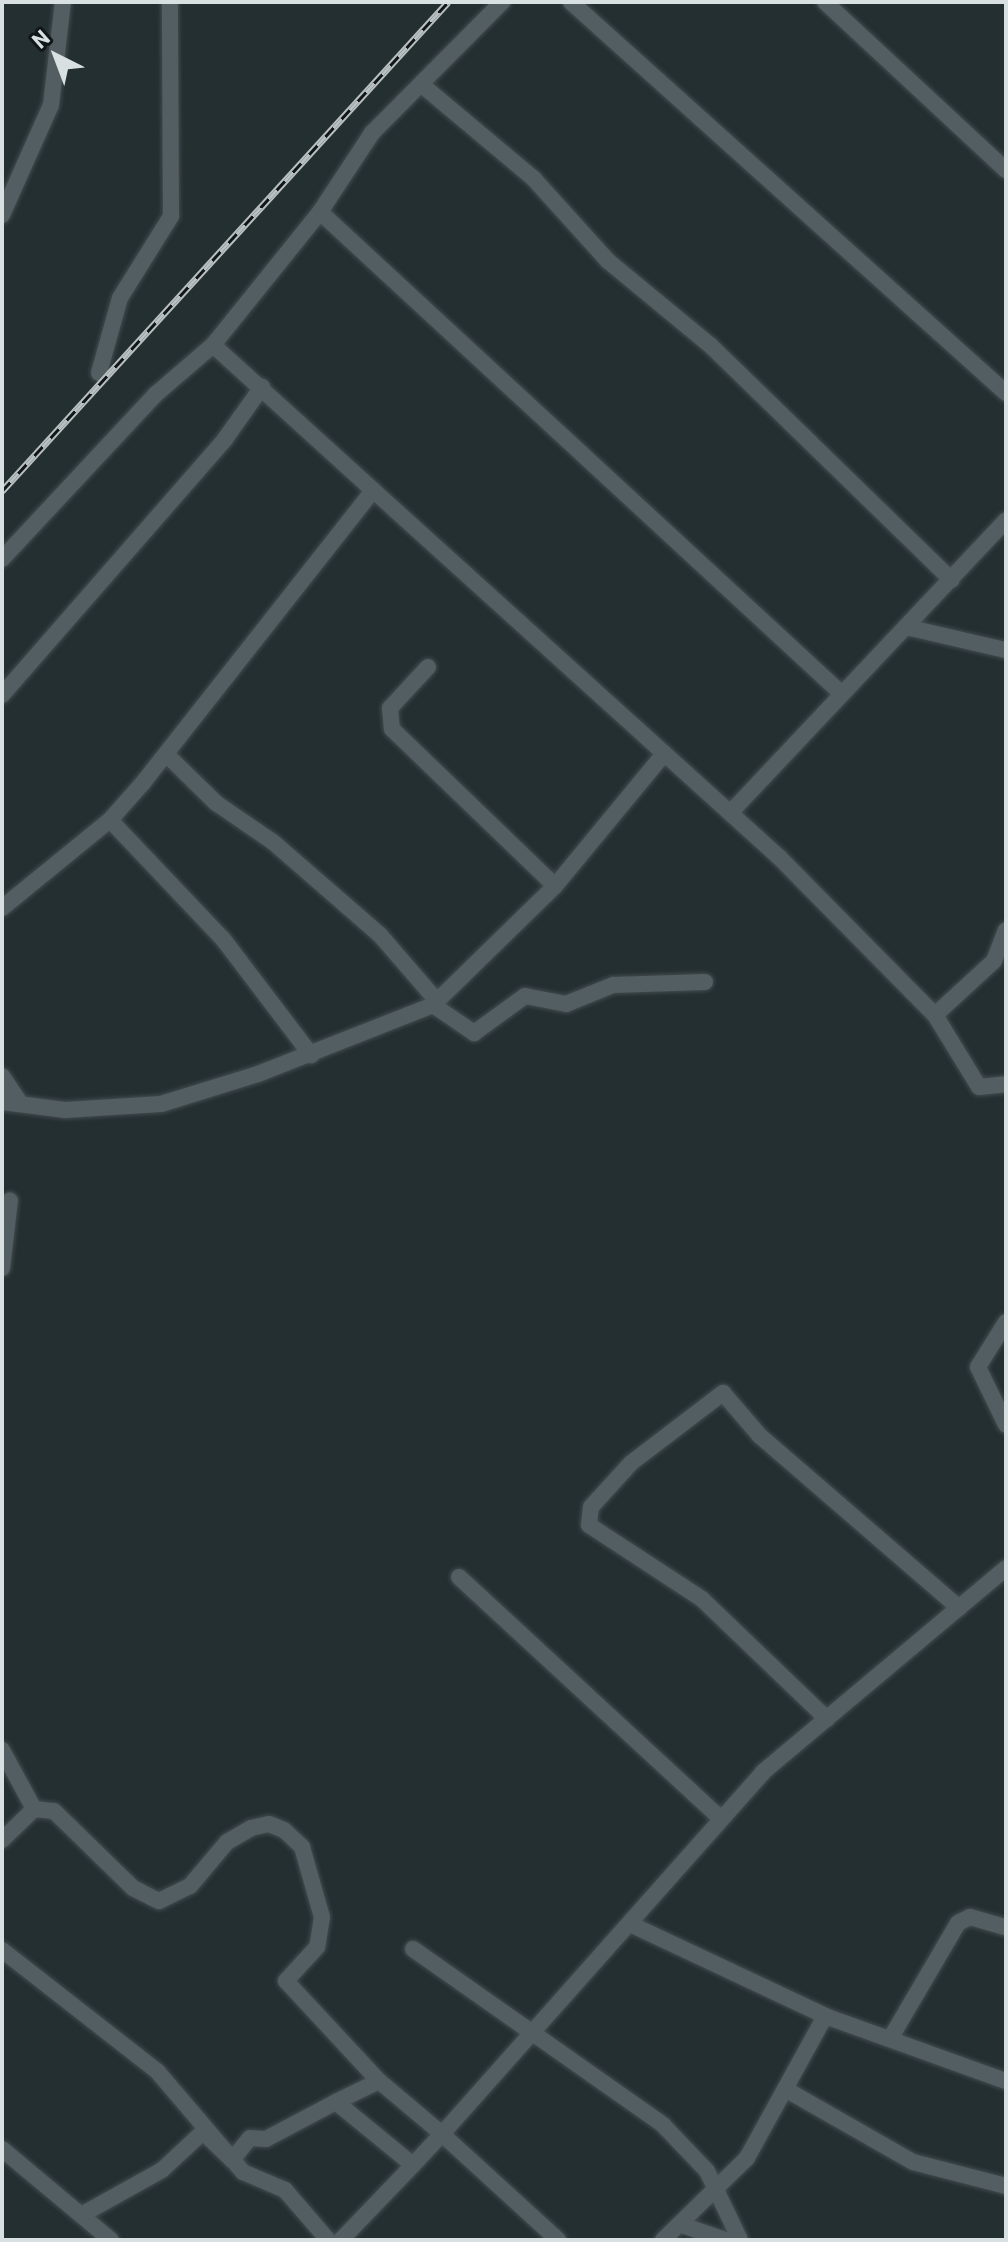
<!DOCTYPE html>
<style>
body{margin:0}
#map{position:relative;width:1008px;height:2242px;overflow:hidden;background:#242f32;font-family:Barlow,sans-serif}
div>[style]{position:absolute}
.roads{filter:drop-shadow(0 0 2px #424b4e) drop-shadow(0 0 2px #424b4e)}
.minor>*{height:16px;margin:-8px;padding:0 8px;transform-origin:8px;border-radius:8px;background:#535e62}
.rail>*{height:7px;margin-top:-3.5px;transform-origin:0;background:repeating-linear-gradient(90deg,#111618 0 12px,#b8c0c2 0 24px);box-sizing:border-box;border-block:2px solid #b8c0c2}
span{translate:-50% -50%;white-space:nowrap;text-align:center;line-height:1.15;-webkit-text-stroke:7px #111618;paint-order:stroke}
.frame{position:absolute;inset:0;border:4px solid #d9e0e2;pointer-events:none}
.north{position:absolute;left:16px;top:16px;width:80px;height:80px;-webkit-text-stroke:6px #111618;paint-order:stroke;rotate:318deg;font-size:22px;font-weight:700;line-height:32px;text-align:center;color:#d9e0e2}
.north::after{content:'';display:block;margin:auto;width:28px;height:36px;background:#d9e0e2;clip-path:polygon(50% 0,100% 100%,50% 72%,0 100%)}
</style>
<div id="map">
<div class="roads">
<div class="minor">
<i style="left:571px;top:2px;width:585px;rotate:41.95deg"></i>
<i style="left:825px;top:2px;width:247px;rotate:42.9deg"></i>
<i style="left:422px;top:85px;width:146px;rotate:40deg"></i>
<i style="left:534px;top:179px;width:110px;rotate:47.9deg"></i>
<i style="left:608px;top:261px;width:132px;rotate:39.5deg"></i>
<i style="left:710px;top:345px;width:337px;rotate:44.2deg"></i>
<i style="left:320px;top:212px;width:710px;rotate:42.72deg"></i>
<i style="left:2px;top:215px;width:120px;rotate:-66deg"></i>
<i style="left:51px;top:105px;width:104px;rotate:-83.4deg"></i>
<i style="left:213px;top:345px;width:216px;rotate:42.2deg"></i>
<i style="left:99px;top:373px;width:78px;rotate:-74.4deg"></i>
<i style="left:120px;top:298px;width:97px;rotate:-58.1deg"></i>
<i style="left:171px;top:216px;width:214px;rotate:-90.3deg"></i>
<i style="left:2px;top:559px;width:226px;rotate:-47deg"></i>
<i style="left:156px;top:394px;width:75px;rotate:-40.7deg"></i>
<i style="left:213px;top:345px;width:171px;rotate:-51.2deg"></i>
<i style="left:320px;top:212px;width:95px;rotate:-56.6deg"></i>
<i style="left:372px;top:133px;width:185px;rotate:-45.2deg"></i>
<i style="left:906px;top:627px;width:103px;rotate:13deg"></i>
<i style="left:428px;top:667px;width:56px;rotate:132.8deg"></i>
<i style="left:390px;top:708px;width:21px;rotate:85deg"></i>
<i style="left:392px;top:729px;width:226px;rotate:43.9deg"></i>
<i style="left:2px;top:695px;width:340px;rotate:-48.9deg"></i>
<i style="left:225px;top:439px;width:64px;rotate:-54.6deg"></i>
<i style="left:166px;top:754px;width:70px;rotate:44.4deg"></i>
<i style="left:216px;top:803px;width:69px;rotate:34.4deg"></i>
<i style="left:273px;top:842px;width:142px;rotate:41deg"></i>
<i style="left:380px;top:935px;width:87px;rotate:49.2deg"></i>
<i style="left:731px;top:812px;width:401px;rotate:-46.7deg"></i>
<i style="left:110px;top:820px;width:164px;rotate:46.5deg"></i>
<i style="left:223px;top:939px;width:146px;rotate:52.8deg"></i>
<i style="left:2px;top:908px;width:139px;rotate:-39.2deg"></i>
<i style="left:110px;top:820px;width:48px;rotate:-48.4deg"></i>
<i style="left:142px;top:784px;width:374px;rotate:-51.8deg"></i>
<i style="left:373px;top:490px;width:549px;rotate:42.12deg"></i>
<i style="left:780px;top:858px;width:221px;rotate:45.4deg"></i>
<i style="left:935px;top:1015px;width:84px;rotate:58.6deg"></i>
<i style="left:979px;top:1087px;width:27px;rotate:-6deg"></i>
<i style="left:433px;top:1005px;width:170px;rotate:-44.3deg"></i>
<i style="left:555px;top:886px;width:171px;rotate:-50.5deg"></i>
<i style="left:935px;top:1015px;width:80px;rotate:-42.5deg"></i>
<i style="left:994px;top:961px;width:33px;rotate:-69deg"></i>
<i style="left:2px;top:1076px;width:34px;rotate:56deg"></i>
<i style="left:2px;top:1102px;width:64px;rotate:7.2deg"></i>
<i style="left:65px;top:1110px;width:96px;rotate:-3.6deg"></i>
<i style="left:161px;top:1104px;width:102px;rotate:-17.2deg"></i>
<i style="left:258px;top:1074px;width:188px;rotate:-21.5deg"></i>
<i style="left:433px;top:1005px;width:50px;rotate:34.3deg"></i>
<i style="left:474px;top:1033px;width:63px;rotate:-36deg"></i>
<i style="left:525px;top:996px;width:42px;rotate:11deg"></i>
<i style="left:566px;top:1004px;width:51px;rotate:-22deg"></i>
<i style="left:613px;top:985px;width:92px;rotate:-1.9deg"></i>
<i style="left:2px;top:1268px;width:68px;rotate:-83.3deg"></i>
<i style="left:1006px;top:1322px;width:53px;rotate:121.9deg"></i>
<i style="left:978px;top:1367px;width:64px;rotate:64.2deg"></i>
<i style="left:459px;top:1577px;width:357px;rotate:42.7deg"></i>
<i style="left:827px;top:1719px;width:173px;rotate:-136.2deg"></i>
<i style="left:702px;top:1599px;width:135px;rotate:-146.8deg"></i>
<i style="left:589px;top:1525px;width:18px;rotate:-84deg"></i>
<i style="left:591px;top:1507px;width:59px;rotate:-47.7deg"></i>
<i style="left:631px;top:1463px;width:116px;rotate:-37.3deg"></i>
<i style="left:723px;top:1393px;width:57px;rotate:49.3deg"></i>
<i style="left:760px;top:1436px;width:263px;rotate:40.8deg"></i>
<i style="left:2px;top:1750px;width:67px;rotate:61.5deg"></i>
<i style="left:2px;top:1840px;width:45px;rotate:-44.1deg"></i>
<i style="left:34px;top:1809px;width:20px;rotate:6deg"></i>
<i style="left:54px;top:1811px;width:110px;rotate:44.3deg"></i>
<i style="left:133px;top:1888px;width:29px;rotate:27deg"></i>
<i style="left:159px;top:1901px;width:34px;rotate:-26deg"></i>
<i style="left:190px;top:1886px;width:57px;rotate:-49.9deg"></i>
<i style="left:227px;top:1842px;width:28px;rotate:-30deg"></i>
<i style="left:251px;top:1828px;width:18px;rotate:-13deg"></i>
<i style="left:269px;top:1824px;width:16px;rotate:22deg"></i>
<i style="left:284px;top:1830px;width:25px;rotate:43deg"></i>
<i style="left:302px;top:1847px;width:73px;rotate:74.1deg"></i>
<i style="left:322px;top:1917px;width:30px;rotate:99deg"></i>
<i style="left:317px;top:1947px;width:46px;rotate:132.4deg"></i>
<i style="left:286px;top:1981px;width:137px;rotate:47.1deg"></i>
<i style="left:632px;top:1925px;width:213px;rotate:25.2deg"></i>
<i style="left:825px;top:2016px;width:192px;rotate:19.8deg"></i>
<i style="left:413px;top:1949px;width:306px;rotate:35.1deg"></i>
<i style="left:663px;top:2125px;width:64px;rotate:46.3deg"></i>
<i style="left:707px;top:2171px;width:76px;rotate:64.4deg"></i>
<i style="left:2px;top:1950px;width:197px;rotate:38deg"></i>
<i style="left:157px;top:2071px;width:133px;rotate:49.6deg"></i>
<i style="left:243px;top:2172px;width:46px;rotate:23.2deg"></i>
<i style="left:285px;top:2190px;width:66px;rotate:49.3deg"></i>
<i style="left:890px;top:2039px;width:134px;rotate:-59.6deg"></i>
<i style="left:958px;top:1923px;width:13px;rotate:-27deg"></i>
<i style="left:970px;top:1917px;width:37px;rotate:16deg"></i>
<i style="left:785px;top:2089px;width:147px;rotate:29.7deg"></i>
<i style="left:913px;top:2162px;width:96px;rotate:14.5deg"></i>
<i style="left:2px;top:2149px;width:142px;rotate:39.9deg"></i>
<i style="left:83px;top:2214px;width:90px;rotate:-29.1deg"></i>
<i style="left:162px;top:2170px;width:56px;rotate:-42.8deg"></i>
<i style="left:203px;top:2132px;width:40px;rotate:44deg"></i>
<i style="left:232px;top:2160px;width:28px;rotate:-51deg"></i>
<i style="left:250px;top:2138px;width:16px;rotate:4deg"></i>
<i style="left:266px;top:2139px;width:79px;rotate:-27.9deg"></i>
<i style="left:336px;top:2102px;width:99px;rotate:39.3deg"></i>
<i style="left:413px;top:2165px;width:42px;rotate:-46.9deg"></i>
<i style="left:442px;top:2134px;width:82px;rotate:-139.9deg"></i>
<i style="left:379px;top:2081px;width:48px;rotate:154deg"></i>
<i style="left:682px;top:2225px;width:46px;rotate:19.2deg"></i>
<i style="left:341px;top:2240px;width:104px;rotate:-46.2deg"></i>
<i style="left:558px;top:2240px;width:157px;rotate:-137.6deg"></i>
<i style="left:442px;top:2134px;width:484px;rotate:-48.4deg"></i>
<i style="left:763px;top:1772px;width:317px;rotate:-40deg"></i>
<i style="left:663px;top:2240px;width:117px;rotate:-44.3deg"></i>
<i style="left:747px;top:2158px;width:162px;rotate:-61.2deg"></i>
</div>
</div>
<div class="rail">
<i style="left:2px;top:491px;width:662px;rotate:-47.63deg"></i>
</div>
<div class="frame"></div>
<div class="north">N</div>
</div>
